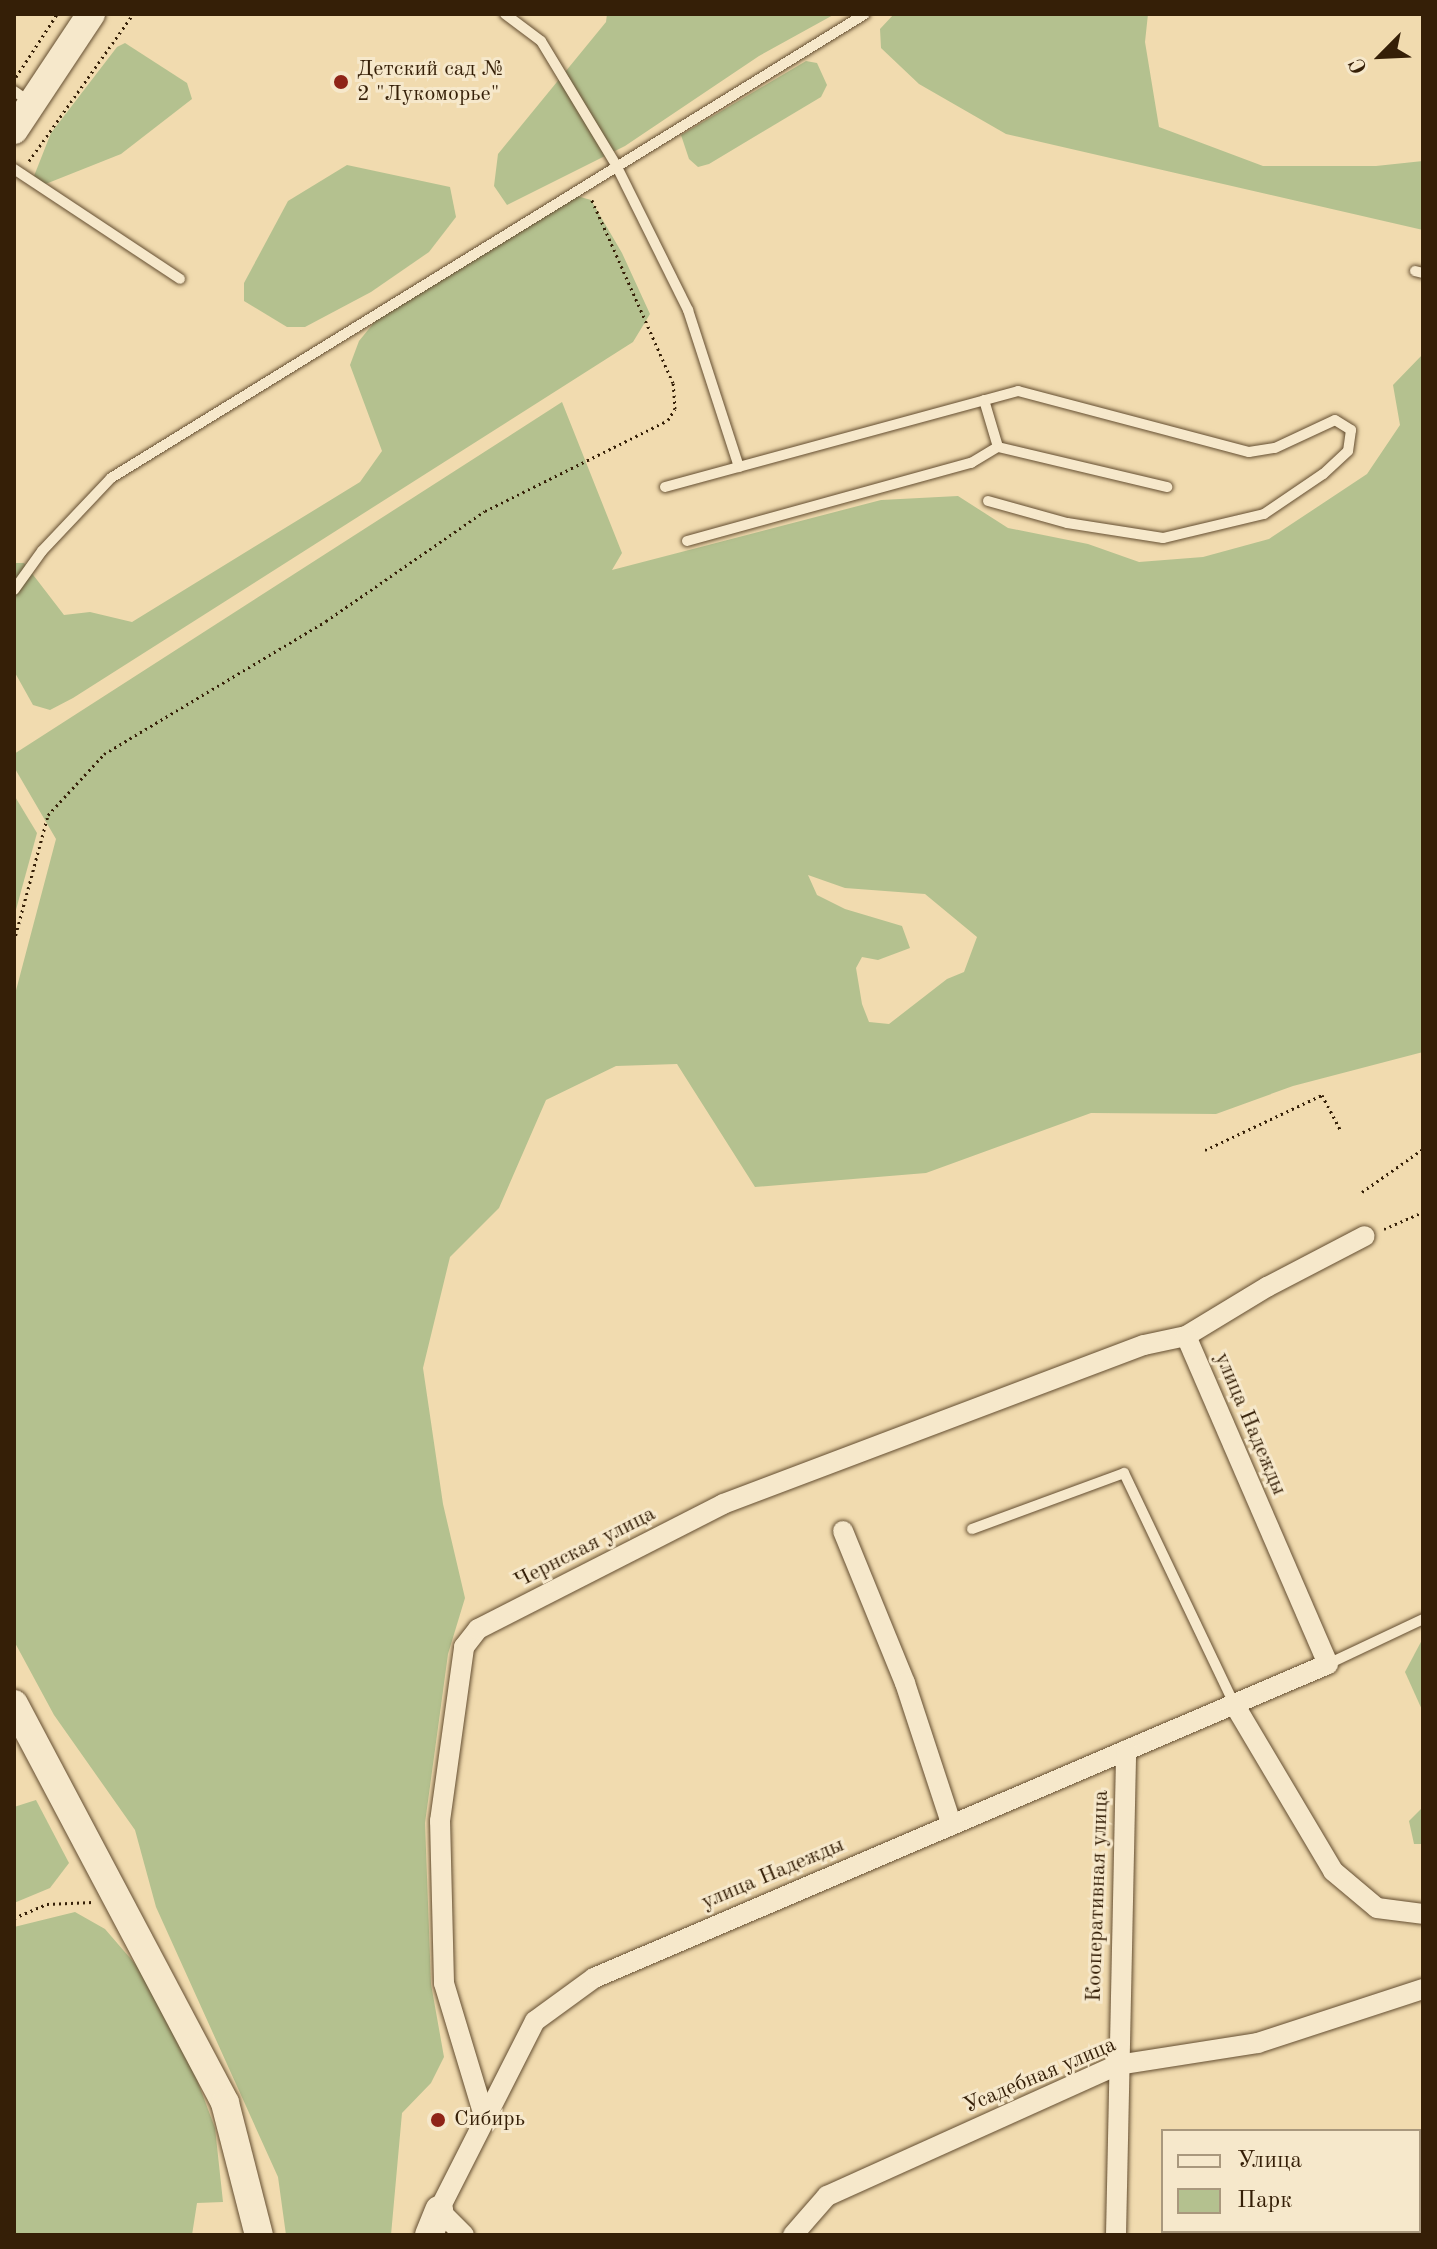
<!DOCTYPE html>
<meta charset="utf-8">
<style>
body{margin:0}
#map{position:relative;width:1437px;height:2249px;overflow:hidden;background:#f1dbaf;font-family:"Old Standard TT",serif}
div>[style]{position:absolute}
.green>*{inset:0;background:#b4c18f}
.path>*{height:3px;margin-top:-1.5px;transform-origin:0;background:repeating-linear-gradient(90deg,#351f07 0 2px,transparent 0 6px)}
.roads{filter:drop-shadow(0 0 2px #644e31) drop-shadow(0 0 2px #644e31)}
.lane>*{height:10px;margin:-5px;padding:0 5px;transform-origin:5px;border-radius:5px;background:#f6e8cb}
.street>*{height:20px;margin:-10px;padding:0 10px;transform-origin:10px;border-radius:10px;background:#f6e8cb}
.secondary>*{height:28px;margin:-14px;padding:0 14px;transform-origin:14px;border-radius:14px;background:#f6e8cb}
.dots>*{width:22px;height:22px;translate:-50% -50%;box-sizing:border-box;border:4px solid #f6e8cb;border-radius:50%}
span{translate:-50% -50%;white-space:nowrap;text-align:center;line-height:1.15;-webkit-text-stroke:6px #f6e8cb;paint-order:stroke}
.poi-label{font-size:22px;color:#351f07}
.left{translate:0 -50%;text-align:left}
.street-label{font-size:22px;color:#351f07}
.frame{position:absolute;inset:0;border:16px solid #351f07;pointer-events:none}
.legend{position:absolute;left:1161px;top:2129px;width:260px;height:104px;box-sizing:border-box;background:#f6e8cb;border:2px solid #a9987d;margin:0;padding:10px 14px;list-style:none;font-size:24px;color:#351f07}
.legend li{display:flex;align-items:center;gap:16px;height:40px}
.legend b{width:40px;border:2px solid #a9987d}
.north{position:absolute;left:1341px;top:16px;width:80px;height:80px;-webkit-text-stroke:6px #f6e8cb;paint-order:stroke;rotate:246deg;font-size:22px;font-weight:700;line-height:32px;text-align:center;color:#351f07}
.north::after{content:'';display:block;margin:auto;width:28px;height:36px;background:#351f07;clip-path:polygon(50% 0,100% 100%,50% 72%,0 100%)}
</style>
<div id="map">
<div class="green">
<i style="clip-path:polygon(607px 14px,835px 14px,759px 56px,625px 146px,507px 205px,494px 186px,498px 154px,606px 22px)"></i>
<i style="clip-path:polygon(894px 14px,1148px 14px,1145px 42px,1159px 127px,1263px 166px,1376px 166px,1423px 161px,1423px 230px,1006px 134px,919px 84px,881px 48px,880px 29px)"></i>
<i style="clip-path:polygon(125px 43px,187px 83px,192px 99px,121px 154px,43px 185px,34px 176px,51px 133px,117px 47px)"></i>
<i style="clip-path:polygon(806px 61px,817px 63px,827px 85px,821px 97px,709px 164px,698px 167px,689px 159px,681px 135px)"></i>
<i style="clip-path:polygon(347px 165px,450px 187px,456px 217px,429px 252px,371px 292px,305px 327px,287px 327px,244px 301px,244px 283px,288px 201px)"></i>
<i style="clip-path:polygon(577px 196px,591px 200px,622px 253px,650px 314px,633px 342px,73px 698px,50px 710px,33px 705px,14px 671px,14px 563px,24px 563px,64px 615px,90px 612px,132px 622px,360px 482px,382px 451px,350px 365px,359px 341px,381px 314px)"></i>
<i style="clip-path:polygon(evenodd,1423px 354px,1423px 1052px,1293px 1086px,1216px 1114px,1091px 1113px,926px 1173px,755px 1187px,677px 1064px,616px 1066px,546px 1100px,499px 1208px,450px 1257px,423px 1368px,443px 1504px,465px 1598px,448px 1654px,425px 1823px,431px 1984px,444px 2057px,431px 2083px,402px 2113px,391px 2235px,286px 2235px,278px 2177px,156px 1907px,135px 1830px,54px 1715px,14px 1641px,14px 998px,56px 839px,14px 767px,14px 754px,562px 402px,622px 553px,612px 570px,881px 500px,958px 496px,1008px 528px,1088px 544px,1139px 562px,1203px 557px,1269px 539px,1367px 474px,1400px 425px,1393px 385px,1423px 354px,808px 875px,845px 888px,925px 894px,977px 937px,964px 972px,947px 979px,889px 1024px,869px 1022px,862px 1004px,856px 968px,862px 957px,878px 960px,910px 948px,902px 926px,845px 909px,817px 895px,808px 875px)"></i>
<i style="clip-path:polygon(14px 795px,37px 833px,14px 917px)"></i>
<i style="clip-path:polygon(1423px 1638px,1423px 1712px,1405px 1672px)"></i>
<i style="clip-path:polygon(36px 1800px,69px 1863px,50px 1888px,14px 1903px,14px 1807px)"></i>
<i style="clip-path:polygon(1423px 1807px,1423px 1844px,1414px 1844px,1409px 1821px)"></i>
<i style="clip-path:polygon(75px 1912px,105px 1929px,168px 2002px,215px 2128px,223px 2202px,197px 2203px,192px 2235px,14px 2235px,14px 1927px)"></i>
</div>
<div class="path">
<i style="left:16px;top:77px;width:75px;rotate:-56.9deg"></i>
<i style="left:29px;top:161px;width:180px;rotate:-54.7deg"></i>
<i style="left:14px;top:941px;width:131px;rotate:-74.9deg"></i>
<i style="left:48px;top:815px;width:83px;rotate:-47.4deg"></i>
<i style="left:104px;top:754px;width:259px;rotate:-30.9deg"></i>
<i style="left:326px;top:621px;width:193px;rotate:-34.7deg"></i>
<i style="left:485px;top:511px;width:204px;rotate:-26.4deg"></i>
<i style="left:668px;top:420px;width:13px;rotate:-58deg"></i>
<i style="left:675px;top:409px;width:26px;rotate:-94deg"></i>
<i style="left:673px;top:383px;width:202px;rotate:-113.9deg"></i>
<i style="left:1205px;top:1150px;width:129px;rotate:-25.2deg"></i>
<i style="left:1322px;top:1095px;width:41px;rotate:62.2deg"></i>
<i style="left:1362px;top:1192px;width:75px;rotate:-35.2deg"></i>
<i style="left:1384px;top:1229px;width:43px;rotate:-23.6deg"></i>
<i style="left:14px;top:1918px;width:36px;rotate:-23deg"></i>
<i style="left:47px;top:1904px;width:46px;rotate:-2.5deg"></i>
</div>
<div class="roads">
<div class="lane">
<i style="left:505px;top:14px;width:45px;rotate:36.9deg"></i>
<i style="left:541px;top:41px;width:145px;rotate:58.8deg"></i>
<i style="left:616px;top:165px;width:162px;rotate:63.6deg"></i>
<i style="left:688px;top:310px;width:165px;rotate:72deg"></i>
<i style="left:14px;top:91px;width:19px;rotate:35deg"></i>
<i style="left:14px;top:169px;width:199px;rotate:33.5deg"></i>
<i style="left:1415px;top:271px;width:8px;rotate:14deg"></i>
<i style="left:984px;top:400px;width:49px;rotate:73.4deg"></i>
<i style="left:998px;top:447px;width:174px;rotate:13.3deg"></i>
<i style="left:665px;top:487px;width:366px;rotate:-15.2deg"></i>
<i style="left:1018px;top:391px;width:239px;rotate:14.8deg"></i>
<i style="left:1249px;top:452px;width:26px;rotate:-9deg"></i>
<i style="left:1275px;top:448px;width:66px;rotate:-25deg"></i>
<i style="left:1335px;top:420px;width:19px;rotate:32deg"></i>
<i style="left:1351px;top:430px;width:21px;rotate:98deg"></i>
<i style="left:1348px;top:451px;width:34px;rotate:137deg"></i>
<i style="left:1323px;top:474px;width:71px;rotate:145.9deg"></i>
<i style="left:1264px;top:514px;width:104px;rotate:166.6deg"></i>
<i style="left:1163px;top:538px;width:97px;rotate:-171.1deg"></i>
<i style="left:1067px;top:523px;width:82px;rotate:-164.4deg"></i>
<i style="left:687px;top:541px;width:295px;rotate:-15.4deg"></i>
<i style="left:971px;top:463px;width:31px;rotate:-31deg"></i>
<i style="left:14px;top:590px;width:48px;rotate:-54.3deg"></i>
<i style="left:42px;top:551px;width:100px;rotate:-46.6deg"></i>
<i style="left:111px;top:478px;width:885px;rotate:-31.61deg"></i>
<i style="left:972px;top:1529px;width:162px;rotate:-20.2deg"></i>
<i style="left:1124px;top:1473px;width:256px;rotate:64.5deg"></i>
<i style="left:1328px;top:1664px;width:105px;rotate:-25.3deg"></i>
</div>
<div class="street">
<i style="left:843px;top:1531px;width:164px;rotate:67.8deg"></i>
<i style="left:905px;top:1683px;width:147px;rotate:71.8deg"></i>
<i style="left:1234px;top:1704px;width:194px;rotate:59.3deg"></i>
<i style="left:1333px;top:1871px;width:57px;rotate:40.1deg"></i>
<i style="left:1377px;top:1908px;width:46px;rotate:7.4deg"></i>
<i style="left:485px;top:2119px;width:142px;rotate:-106.8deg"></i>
<i style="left:444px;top:1983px;width:162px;rotate:-91.4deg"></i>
<i style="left:440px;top:1821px;width:176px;rotate:-82.1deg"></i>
<i style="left:464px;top:1647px;width:23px;rotate:-52deg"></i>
<i style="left:478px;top:1629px;width:275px;rotate:-27deg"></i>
<i style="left:723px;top:1504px;width:450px;rotate:-20.7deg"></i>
<i style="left:1144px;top:1345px;width:43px;rotate:-12.1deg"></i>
<i style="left:1186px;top:1336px;width:95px;rotate:-31.2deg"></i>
<i style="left:1267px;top:1287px;width:110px;rotate:-27.5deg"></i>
<i style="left:464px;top:2235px;width:35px;rotate:-135deg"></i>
<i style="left:439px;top:2210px;width:212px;rotate:-63.1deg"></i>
<i style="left:535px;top:2021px;width:73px;rotate:-36.1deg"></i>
<i style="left:594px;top:1978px;width:798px;rotate:-23.16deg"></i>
<i style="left:1328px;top:1664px;width:357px;rotate:-113.4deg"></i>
<i style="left:793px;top:2235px;width:52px;rotate:-48.9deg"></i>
<i style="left:827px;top:2196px;width:318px;rotate:-24.3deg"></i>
<i style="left:1117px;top:2065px;width:143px;rotate:-8.9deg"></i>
<i style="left:1258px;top:2043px;width:174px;rotate:-18.1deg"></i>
<i style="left:1116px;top:2235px;width:485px;rotate:-88.8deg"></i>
</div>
<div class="secondary">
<i style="left:14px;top:130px;width:139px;rotate:-56.4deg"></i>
<i style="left:14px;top:1704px;width:451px;rotate:62.1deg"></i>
<i style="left:225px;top:2103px;width:136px;rotate:75.6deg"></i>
<i style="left:429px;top:2235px;width:27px;rotate:-68deg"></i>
</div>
</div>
<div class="dots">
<i style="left:341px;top:82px;background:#8f2418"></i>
<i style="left:438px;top:2120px;background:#8f2418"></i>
</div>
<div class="poi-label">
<span class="left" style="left:357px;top:82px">Детский сад №<br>2 "Лукоморье"</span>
<span class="left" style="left:454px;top:2120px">Сибирь</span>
</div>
<div class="street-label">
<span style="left:1250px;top:1424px;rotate:67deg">улица Надежды</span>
<span style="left:585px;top:1548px;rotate:-27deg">Чернская улица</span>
<span style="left:773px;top:1874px;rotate:-23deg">улица Надежды</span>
<span style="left:1098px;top:1896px;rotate:-88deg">Кооперативная улица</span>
<span style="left:1040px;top:2076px;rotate:-23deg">Усадебная улица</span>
</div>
<div class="frame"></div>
<ul class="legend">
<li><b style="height:10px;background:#f6e8cb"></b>Улица</li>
<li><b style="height:22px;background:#b4c18f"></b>Парк</li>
</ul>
<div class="north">С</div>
</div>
